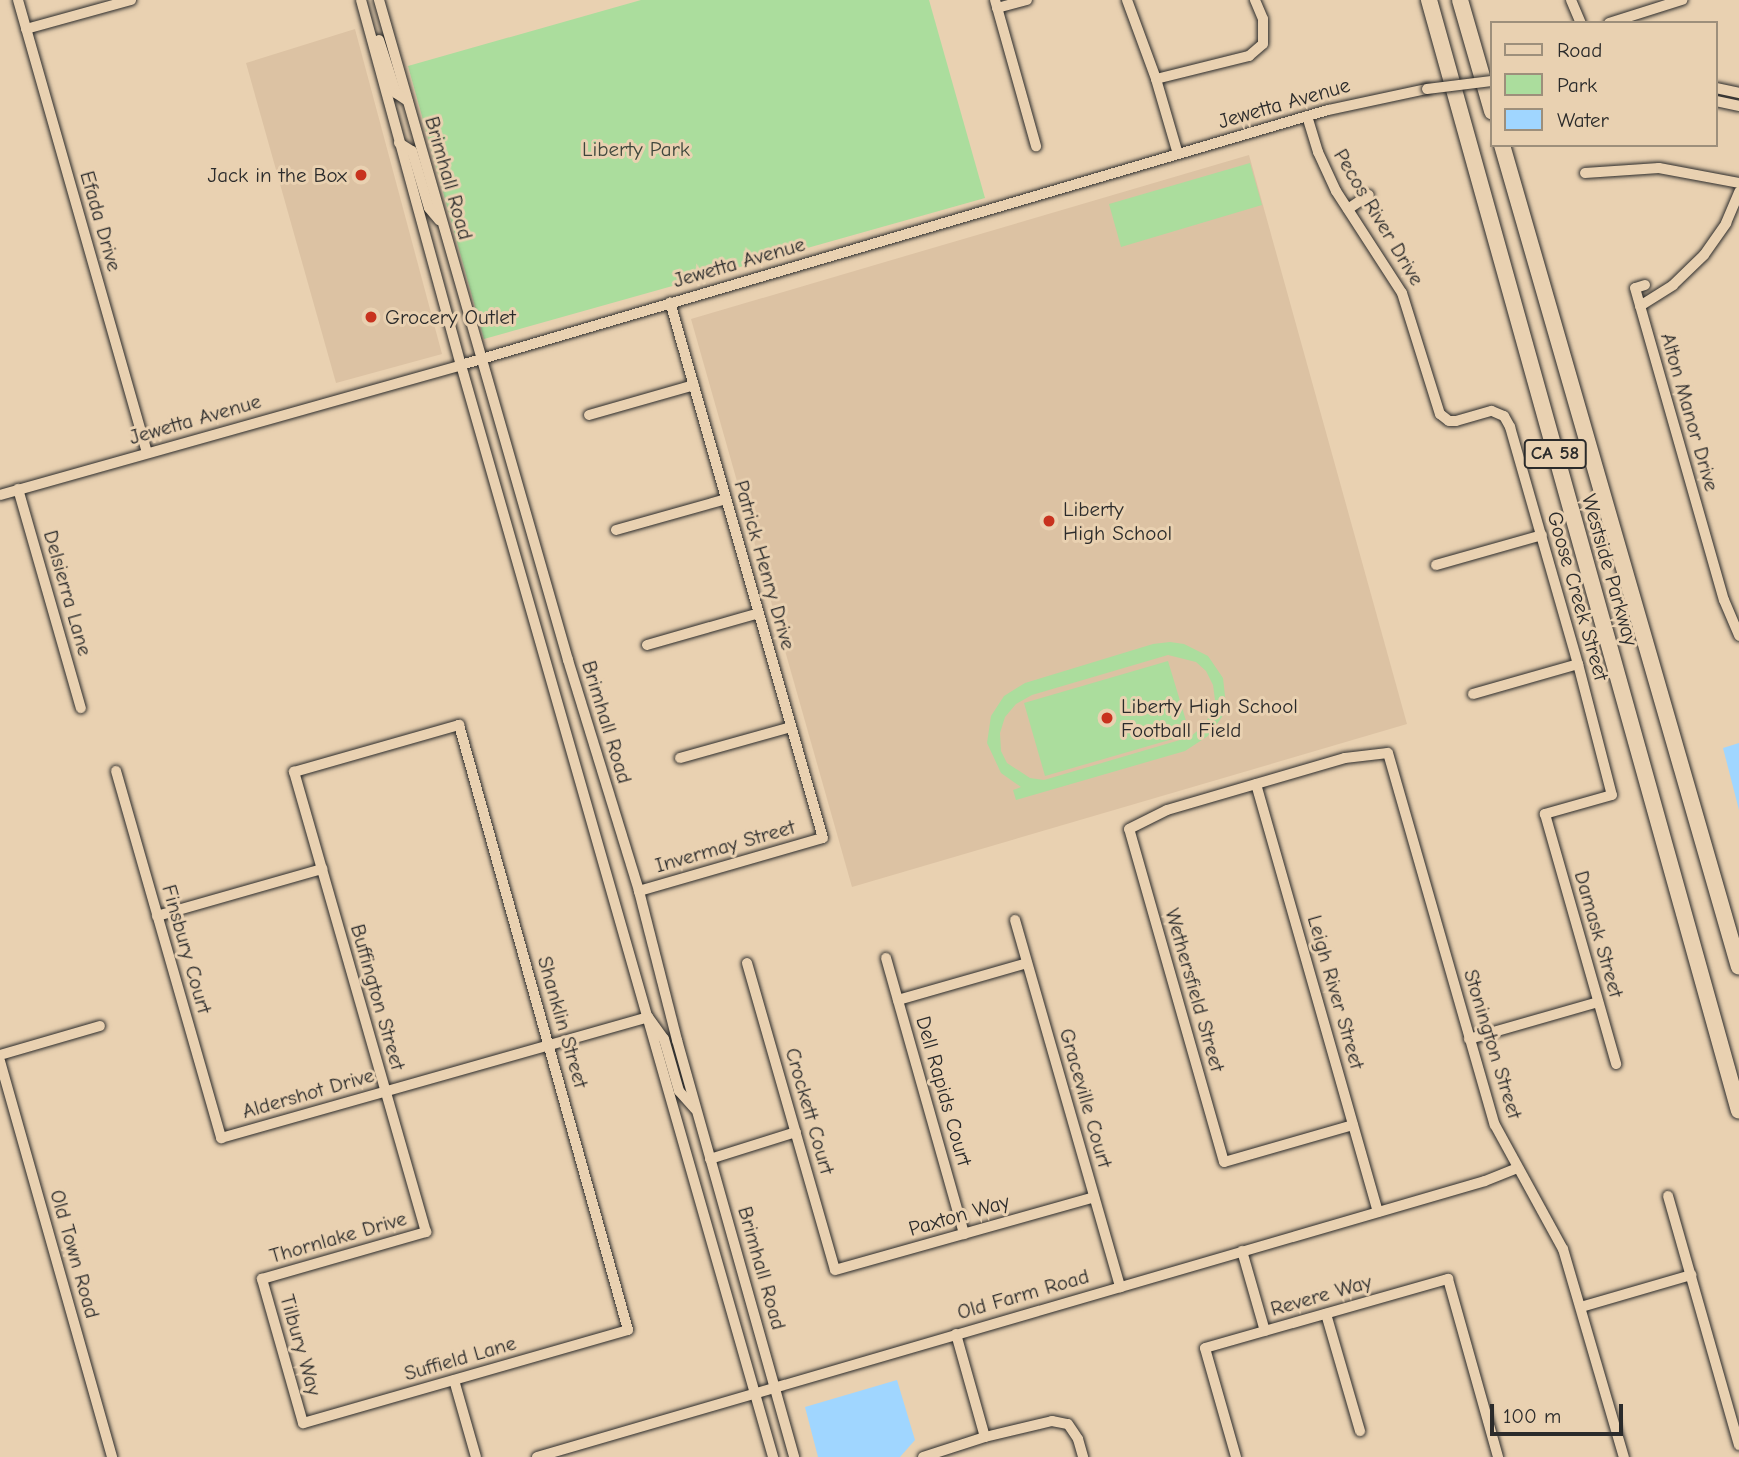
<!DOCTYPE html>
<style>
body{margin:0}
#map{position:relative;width:1739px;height:1457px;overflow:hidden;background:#e9d1b1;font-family:"Comic Neue",sans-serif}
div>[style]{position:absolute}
.built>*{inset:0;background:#dcc2a3}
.green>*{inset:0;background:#abdd9d}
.water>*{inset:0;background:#a0d6ff}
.roads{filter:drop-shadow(0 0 2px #2b2b2b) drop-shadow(0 0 2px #2b2b2b)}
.minor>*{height:10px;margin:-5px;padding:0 5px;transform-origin:5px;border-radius:5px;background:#e9d1b1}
.highway>*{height:16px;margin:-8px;padding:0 8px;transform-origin:8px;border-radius:8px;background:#e9d1b1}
.bridges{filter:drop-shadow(0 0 2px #2b2b2b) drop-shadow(0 0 2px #2b2b2b)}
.minor-bridge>*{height:10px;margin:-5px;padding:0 5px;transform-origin:5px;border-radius:5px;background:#e9d1b1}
.dots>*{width:19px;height:19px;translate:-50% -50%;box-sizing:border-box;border:4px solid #e9d1b1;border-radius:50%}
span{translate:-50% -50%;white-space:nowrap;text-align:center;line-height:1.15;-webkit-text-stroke:6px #e9d1b1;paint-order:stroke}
.shield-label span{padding:2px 5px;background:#e9d1b1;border:2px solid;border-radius:5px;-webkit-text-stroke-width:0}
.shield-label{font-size:19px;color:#2b2b2b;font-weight:700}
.street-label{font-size:21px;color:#2b2b2b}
.park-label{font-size:21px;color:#3e463c}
.poi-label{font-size:21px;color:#2b2b2b}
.right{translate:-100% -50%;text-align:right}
.left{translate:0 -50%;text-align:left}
.legend{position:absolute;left:1490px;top:21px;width:228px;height:126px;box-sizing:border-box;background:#e9d1b1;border:2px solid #9d8f7b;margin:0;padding:9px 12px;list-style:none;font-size:21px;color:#2b2b2b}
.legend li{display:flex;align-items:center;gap:14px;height:35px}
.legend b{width:35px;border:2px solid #9d8f7b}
.scale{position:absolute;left:1490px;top:1404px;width:133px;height:32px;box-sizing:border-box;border:4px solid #2b2b2b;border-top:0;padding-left:9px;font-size:21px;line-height:24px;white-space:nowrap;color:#2b2b2b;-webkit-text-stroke:5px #e9d1b1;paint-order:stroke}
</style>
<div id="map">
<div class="built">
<i style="clip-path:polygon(355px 29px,442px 354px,336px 383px,246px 63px)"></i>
<i style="clip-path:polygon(1249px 155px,1407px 724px,852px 887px,691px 319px)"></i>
</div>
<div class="green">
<i style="clip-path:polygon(641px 0,929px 0,985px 198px,484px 339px,408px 66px)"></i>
<i style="clip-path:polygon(1250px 163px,1262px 205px,1121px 247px,1109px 204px)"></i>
<i style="clip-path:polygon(evenodd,1170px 642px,1184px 644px,1208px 656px,1223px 678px,1226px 705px,1222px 717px,1208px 736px,1185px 751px,1016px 800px,1013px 790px,1021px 787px,1001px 773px,987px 743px,991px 716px,1004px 696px,1025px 683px,1153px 644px,1170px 642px,1168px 655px,1196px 662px,1206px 671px,1213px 685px,1215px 700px,1211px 714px,1202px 727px,1190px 737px,1044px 780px,1030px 778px,1007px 763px,1001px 751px,1000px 733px,1005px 717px,1016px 704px,1032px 695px,1168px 655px)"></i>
<i style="clip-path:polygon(1168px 661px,1190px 734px,1045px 776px,1024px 703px)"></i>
</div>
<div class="water">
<i style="clip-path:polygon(1739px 743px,1739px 810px,1723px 748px)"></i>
<i style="clip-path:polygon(897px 1380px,915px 1440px,900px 1457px,818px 1457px,805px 1407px)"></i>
</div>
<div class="roads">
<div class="minor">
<i style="left:18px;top:0;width:471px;rotate:74.1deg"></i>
<i style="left:361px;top:0;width:378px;rotate:74.7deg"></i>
<i style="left:461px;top:365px;width:1136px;rotate:74.05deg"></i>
<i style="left:379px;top:0;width:687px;rotate:74.02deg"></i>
<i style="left:568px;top:660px;width:242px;rotate:72.9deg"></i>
<i style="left:639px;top:891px;width:154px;rotate:75.7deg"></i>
<i style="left:677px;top:1040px;width:433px;rotate:74.3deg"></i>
<i style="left:995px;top:0;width:152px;rotate:74.3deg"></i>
<i style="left:1127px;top:0;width:84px;rotate:69.8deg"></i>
<i style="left:1156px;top:79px;width:78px;rotate:73.7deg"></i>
<i style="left:1571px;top:0;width:25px;rotate:67deg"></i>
<i style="left:997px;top:8px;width:31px;rotate:-15deg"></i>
<i style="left:1609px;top:23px;width:77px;rotate:-17.5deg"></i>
<i style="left:26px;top:29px;width:109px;rotate:-15.4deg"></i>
<i style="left:379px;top:40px;width:56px;rotate:72.2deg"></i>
<i style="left:396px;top:93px;width:14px;rotate:34deg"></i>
<i style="left:1156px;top:79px;width:96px;rotate:-13.9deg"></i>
<i style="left:1249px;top:56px;width:18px;rotate:-41deg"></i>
<i style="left:1263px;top:44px;width:25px;rotate:-90deg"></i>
<i style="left:1263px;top:19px;width:21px;rotate:-113deg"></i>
<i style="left:1716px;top:88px;width:24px;rotate:12deg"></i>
<i style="left:1716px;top:101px;width:24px;rotate:12deg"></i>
<i style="left:1307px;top:116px;width:38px;rotate:73deg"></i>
<i style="left:1318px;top:152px;width:43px;rotate:65.2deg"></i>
<i style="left:1336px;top:191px;width:121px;rotate:57.1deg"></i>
<i style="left:1402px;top:293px;width:127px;rotate:72.6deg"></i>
<i style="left:1440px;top:414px;width:11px;rotate:38deg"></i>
<i style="left:1449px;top:421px;width:7px"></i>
<i style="left:1456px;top:421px;width:37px;rotate:-16deg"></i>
<i style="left:1492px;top:411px;width:13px;rotate:23deg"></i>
<i style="left:1504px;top:416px;width:13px;rotate:61deg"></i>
<i style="left:1510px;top:427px;width:247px;rotate:74deg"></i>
<i style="left:1578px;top:664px;width:135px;rotate:75.5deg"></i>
<i style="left:1612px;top:795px;width:70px;rotate:164.2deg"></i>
<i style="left:1545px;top:814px;width:260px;rotate:74.1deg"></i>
<i style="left:399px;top:143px;width:15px;rotate:32deg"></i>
<i style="left:412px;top:151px;width:59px;rotate:73.4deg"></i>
<i style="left:429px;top:208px;width:16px;rotate:50deg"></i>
<i style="left:1585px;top:173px;width:74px;rotate:-3.9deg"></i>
<i style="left:1659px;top:168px;width:81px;rotate:10.6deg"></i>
<i style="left:1348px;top:209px;width:25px;rotate:-34deg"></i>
<i style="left:1645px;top:285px;width:10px;rotate:163deg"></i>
<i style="left:1635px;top:288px;width:324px;rotate:74.1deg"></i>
<i style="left:1724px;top:600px;width:39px;rotate:67deg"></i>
<i style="left:1640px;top:306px;width:39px;rotate:-32deg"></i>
<i style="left:1673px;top:285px;width:43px;rotate:-44.1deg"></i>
<i style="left:1704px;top:255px;width:39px;rotate:-55deg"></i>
<i style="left:1726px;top:223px;width:34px;rotate:-67deg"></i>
<i style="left:589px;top:415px;width:109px;rotate:-15.9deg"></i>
<i style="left:18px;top:489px;width:228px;rotate:74deg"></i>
<i style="left:0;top:495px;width:479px;rotate:-15.7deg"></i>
<i style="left:461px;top:365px;width:904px;rotate:-16.39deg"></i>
<i style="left:1328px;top:110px;width:101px;rotate:-12deg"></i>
<i style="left:616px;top:530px;width:114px;rotate:-15.7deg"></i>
<i style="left:1436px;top:565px;width:110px;rotate:-15.8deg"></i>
<i style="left:647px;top:645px;width:116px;rotate:-15.9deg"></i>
<i style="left:1473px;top:694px;width:109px;rotate:-15.9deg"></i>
<i style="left:459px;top:725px;width:628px;rotate:74.39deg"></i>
<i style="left:628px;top:1330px;width:338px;rotate:164deg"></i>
<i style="left:303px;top:1423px;width:150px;rotate:-105.9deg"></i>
<i style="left:262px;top:1279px;width:171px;rotate:-16deg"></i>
<i style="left:426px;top:1232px;width:479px;rotate:-106deg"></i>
<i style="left:294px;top:772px;width:172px;rotate:-15.9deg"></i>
<i style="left:680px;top:758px;width:115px;rotate:-15.6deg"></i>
<i style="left:116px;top:771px;width:382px;rotate:74deg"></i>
<i style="left:221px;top:1138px;width:444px;rotate:-15.8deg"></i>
<i style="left:648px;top:1017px;width:27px;rotate:54deg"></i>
<i style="left:664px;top:1039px;width:54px;rotate:73.9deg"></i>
<i style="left:679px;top:1091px;width:24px;rotate:48deg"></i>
<i style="left:1256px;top:784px;width:445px;rotate:74.1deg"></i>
<i style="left:639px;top:891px;width:191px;rotate:-16.1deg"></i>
<i style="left:823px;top:838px;width:557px;rotate:-105.93deg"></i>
<i style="left:157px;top:916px;width:172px;rotate:-15.9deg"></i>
<i style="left:1015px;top:920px;width:382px;rotate:74deg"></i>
<i style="left:886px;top:958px;width:287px;rotate:74.2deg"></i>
<i style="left:747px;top:963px;width:319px;rotate:74deg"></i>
<i style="left:835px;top:1270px;width:269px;rotate:-15.7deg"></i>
<i style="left:898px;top:1000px;width:134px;rotate:-16deg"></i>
<i style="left:1469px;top:1039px;width:134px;rotate:-16deg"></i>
<i style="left:0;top:1055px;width:104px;rotate:-16.2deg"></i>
<i style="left:0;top:1061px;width:412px;rotate:74.2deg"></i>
<i style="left:1353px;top:1125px;width:134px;rotate:164deg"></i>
<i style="left:1224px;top:1162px;width:346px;rotate:-105.9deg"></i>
<i style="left:1129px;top:829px;width:42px;rotate:-26.6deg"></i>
<i style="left:1167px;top:810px;width:185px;rotate:-16.3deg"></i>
<i style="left:1345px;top:758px;width:43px;rotate:-6.6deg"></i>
<i style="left:1388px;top:753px;width:387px;rotate:74deg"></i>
<i style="left:1495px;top:1125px;width:141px;rotate:61.3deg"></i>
<i style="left:1563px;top:1249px;width:217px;rotate:73.7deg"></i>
<i style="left:710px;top:1159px;width:90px;rotate:-17.4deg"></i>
<i style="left:1668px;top:1196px;width:259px;rotate:74.1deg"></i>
<i style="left:1242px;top:1251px;width:83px;rotate:74deg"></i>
<i style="left:1581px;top:1307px;width:115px;rotate:-16.2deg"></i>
<i style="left:1326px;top:1314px;width:122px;rotate:73.8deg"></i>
<i style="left:956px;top:1334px;width:107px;rotate:74.3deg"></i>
<i style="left:454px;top:1380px;width:80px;rotate:74.1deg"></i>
<i style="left:537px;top:1457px;width:987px;rotate:-16.23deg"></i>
<i style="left:1485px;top:1181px;width:35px;rotate:-22deg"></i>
<i style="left:923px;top:1457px;width:65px;rotate:-17.9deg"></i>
<i style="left:985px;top:1437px;width:69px;rotate:-13.4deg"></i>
<i style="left:1052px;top:1421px;width:16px;rotate:11deg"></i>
<i style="left:1068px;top:1424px;width:18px;rotate:56deg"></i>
<i style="left:1078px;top:1439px;width:19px;rotate:74deg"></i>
<i style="left:1236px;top:1457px;width:113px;rotate:-105.9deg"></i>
<i style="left:1205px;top:1348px;width:253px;rotate:-15.9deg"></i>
<i style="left:1448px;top:1279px;width:185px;rotate:74.3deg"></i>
</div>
<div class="highway">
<i style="left:1429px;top:0;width:1153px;rotate:74.41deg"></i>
<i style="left:1460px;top:0;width:116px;rotate:73.9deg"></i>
<i style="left:1502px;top:145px;width:855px;rotate:73.92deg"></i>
</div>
</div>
<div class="bridges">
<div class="minor-bridge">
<i style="left:1427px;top:89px;width:65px;rotate:-7deg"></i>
</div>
</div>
<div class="dots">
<i style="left:361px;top:175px;background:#c8321e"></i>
<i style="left:371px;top:317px;background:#c8321e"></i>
<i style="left:1049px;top:521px;background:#c8321e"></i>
<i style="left:1107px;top:718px;background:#c8321e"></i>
</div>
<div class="shield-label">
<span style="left:1555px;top:454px">CA 58</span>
</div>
<div class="street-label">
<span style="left:1284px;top:103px;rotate:-16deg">Jewetta Avenue</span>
<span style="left:449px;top:178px;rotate:74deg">Brimhall Road</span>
<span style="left:1379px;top:217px;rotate:59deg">Pecos River Drive</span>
<span style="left:101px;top:221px;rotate:74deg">Efada Drive</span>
<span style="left:739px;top:262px;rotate:-16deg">Jewetta Avenue</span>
<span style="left:1690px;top:412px;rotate:74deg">Alton Manor Drive</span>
<span style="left:195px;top:419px;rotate:-16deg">Jewetta Avenue</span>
<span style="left:765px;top:565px;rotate:74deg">Patrick Henry Drive</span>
<span style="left:1610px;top:570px;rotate:74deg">Westside Parkway</span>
<span style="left:68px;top:593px;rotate:74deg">Delsierra Lane</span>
<span style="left:1578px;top:596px;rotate:74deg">Goose Creek Street</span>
<span style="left:607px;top:722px;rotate:73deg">Brimhall Road</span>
<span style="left:725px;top:846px;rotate:-16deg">Invermay Street</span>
<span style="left:1599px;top:934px;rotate:74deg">Damask Street</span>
<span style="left:187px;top:949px;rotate:74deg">Finsbury Court</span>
<span style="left:1195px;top:990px;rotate:74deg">Wethersfield Street</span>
<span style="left:1336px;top:992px;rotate:74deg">Leigh River Street</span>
<span style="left:378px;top:997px;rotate:74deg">Buffington Street</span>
<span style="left:563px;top:1022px;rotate:74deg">Shanklin Street</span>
<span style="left:1493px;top:1044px;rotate:73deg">Stonington Street</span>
<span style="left:944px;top:1091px;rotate:74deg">Dell Rapids Court</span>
<span style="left:308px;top:1093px;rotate:-16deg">Aldershot Drive</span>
<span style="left:1086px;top:1098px;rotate:74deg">Graceville Court</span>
<span style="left:810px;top:1111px;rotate:74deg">Crockett Court</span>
<span style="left:959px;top:1215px;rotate:-16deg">Paxton Way</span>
<span style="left:338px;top:1237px;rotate:-16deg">Thornlake Drive</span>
<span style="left:75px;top:1254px;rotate:74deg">Old Town Road</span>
<span style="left:762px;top:1268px;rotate:74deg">Brimhall Road</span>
<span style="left:1023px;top:1294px;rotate:-16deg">Old Farm Road</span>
<span style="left:1321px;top:1295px;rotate:-16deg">Revere Way</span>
<span style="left:301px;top:1345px;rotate:74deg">Tilbury Way</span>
<span style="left:460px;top:1358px;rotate:-16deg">Suffield Lane</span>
</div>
<div class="park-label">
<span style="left:636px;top:149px">Liberty Park</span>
</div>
<div class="poi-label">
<span class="right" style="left:347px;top:175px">Jack in the Box</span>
<span class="left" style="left:385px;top:317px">Grocery Outlet</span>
<span class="left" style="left:1063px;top:521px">Liberty<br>High School</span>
<span class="left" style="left:1121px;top:718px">Liberty High School<br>Football Field</span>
</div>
<ul class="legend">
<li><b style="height:9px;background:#e9d1b1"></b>Road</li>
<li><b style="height:19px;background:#abdd9d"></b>Park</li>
<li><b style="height:19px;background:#a0d6ff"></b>Water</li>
</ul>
<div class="scale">100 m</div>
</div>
